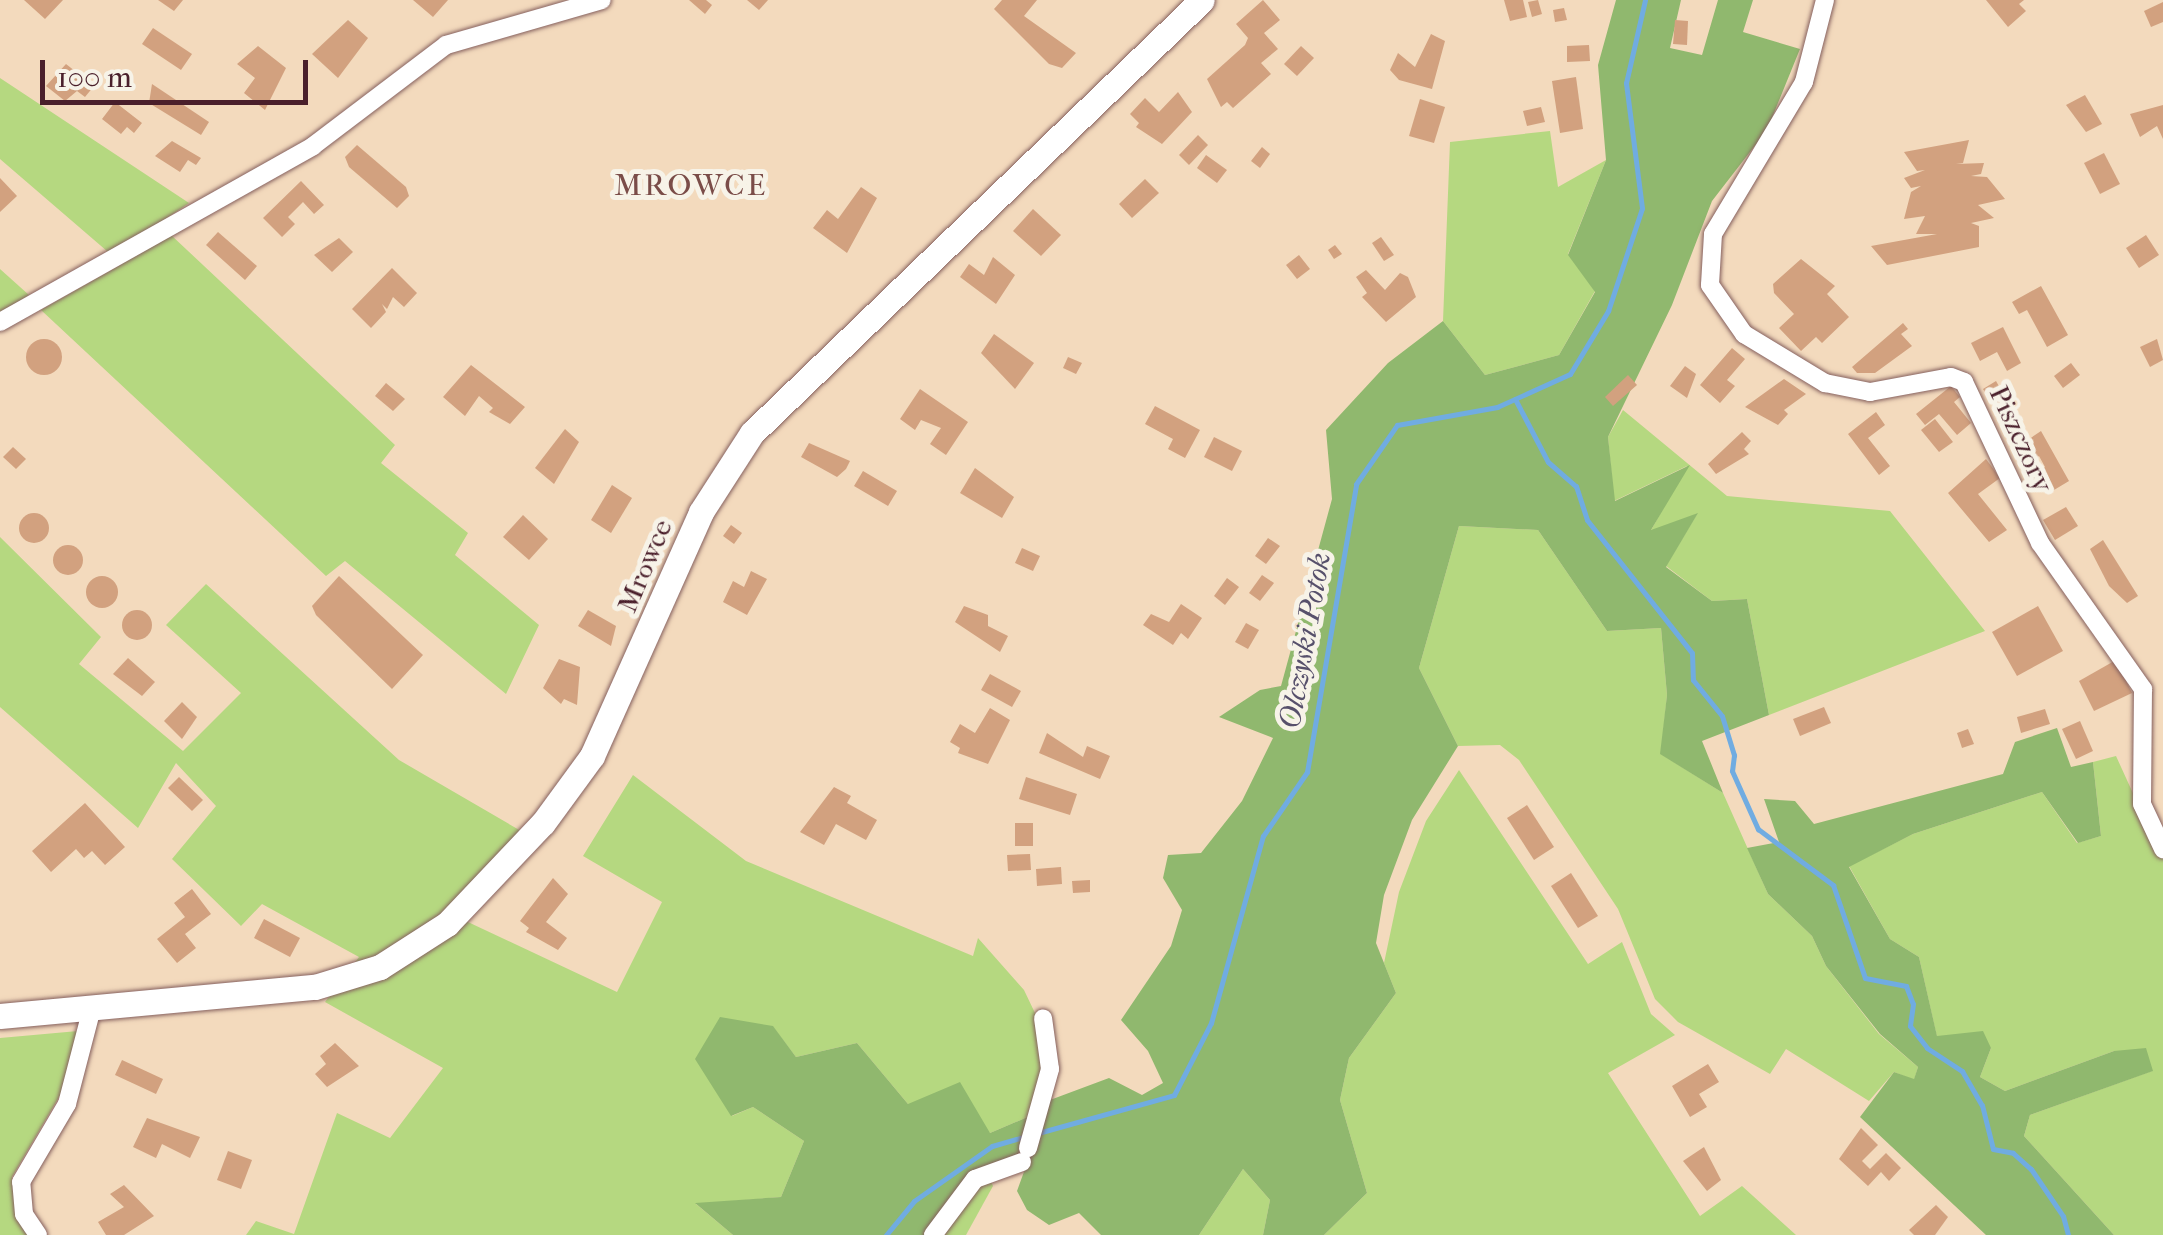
<!DOCTYPE html>
<style>
body{margin:0}
#map{position:relative;width:2163px;height:1235px;overflow:hidden;background:#f3dabd;font-family:"IM FELL French Canon",serif}
div>[style]{position:absolute}
.green>*{inset:0;background:#b5d880}
.forest>*{inset:0;background:#90b86e}
.stream>*{height:5px;margin:-2.5px;padding:0 2.5px;transform-origin:2.5px;border-radius:2.5px;background:#70ace1}
.building>*{inset:0;background:#d2a17f}
.round{border-radius:50%}
.roads{filter:drop-shadow(0 0 2px #85605e) drop-shadow(0 0 2px #85605e)}
.street>*{height:18px;margin:-9px;padding:0 9px;transform-origin:9px;border-radius:9px;background:#fff}
.secondary>*{height:25px;margin:-12.5px;padding:0 12.5px;transform-origin:12.5px;border-radius:12.5px;background:#fff}
span{translate:-50% -50%;white-space:nowrap;text-align:center;line-height:1.15;-webkit-text-stroke:10px #f7f3e8;paint-order:stroke}
.street-label{font-size:28px;color:#4a1f2b}
.neighbourhood-label{font-size:30px;color:#7a4c48;letter-spacing:2.5px}
.water-label{font-size:30px;color:#57506b;font-style:italic}
.scale{position:absolute;left:40px;top:60px;width:268px;height:45px;box-sizing:border-box;border:5px solid #4a1f2b;border-top:0;padding-left:12px;font-size:30px;line-height:35px;white-space:nowrap;color:#4a1f2b;-webkit-text-stroke:8px #f7f3e8;paint-order:stroke}
</style>
<div id="map">
<div class="green">
<i style="clip-path:polygon(0 78px,189px 203px,161px 222px,171px 235px,395px 445px,381px 463px,468px 533px,455px 555px,539px 625px,506px 694px,345px 561px,326px 576px,41px 310px,122px 264px,0 159px)"></i>
<i style="clip-path:polygon(1550px 131px,1558px 187px,1606px 160px,1568px 254px,1595px 291px,1559px 355px,1485px 375px,1443px 321px,1450px 142px)"></i>
<i style="clip-path:polygon(0 269px,29px 295px,0 313px)"></i>
<i style="clip-path:polygon(1623px 410px,1727px 496px,1890px 511px,1985px 631px,1769px 715px,1747px 599px,1712px 601px,1666px 566px,1697px 514px,1650px 532px,1687px 466px,1614px 501px,1608px 437px)"></i>
<i style="clip-path:polygon(1459px 526px,1538px 530px,1607px 631px,1661px 628px,1667px 695px,1661px 754px,1723px 793px,1768px 894px,1812px 936px,1826px 966px,1879px 1034px,1918px 1067px,1914px 1080px,1894px 1072px,1869px 1101px,1786px 1049px,1770px 1074px,1678px 1022px,1655px 999px,1618px 909px,1519px 760px,1500px 745px,1458px 746px,1419px 668px)"></i>
<i style="clip-path:polygon(0 537px,101px 637px,79px 664px,183px 751px,241px 693px,166px 625px,206px 584px,399px 760px,521px 831px,453px 915px,617px 992px,662px 902px,583px 856px,633px 775px,746px 861px,973px 956px,978px 938px,1024px 990px,1045px 1034px,1046px 1067px,1030px 1116px,990px 1133px,908px 1104px,857px 1043px,796px 1057px,773px 1027px,732px 1116px,753px 1107px,804px 1141px,781px 1197px,696px 1204px,733px 1235px,246px 1235px,256px 1221px,294px 1234px,337px 1113px,390px 1138px,443px 1068px,325px 1002px,359px 957px,262px 904px,241px 926px,172px 859px,216px 806px,176px 763px,138px 828px,0 707px)"></i>
<i style="clip-path:polygon(2116px 756px,2163px 859px,2163px 1235px,2114px 1235px,2024px 1136px,2030px 1115px,2152px 1071px,2114px 1051px,2005px 1091px,1980px 1077px,1991px 1048px,1937px 1037px,1919px 957px,1890px 939px,1849px 866px,1913px 834px,2042px 792px,2077px 843px,2101px 836px,2093px 762px)"></i>
<i style="clip-path:polygon(1459px 770px,1588px 964px,1622px 942px,1651px 1014px,1675px 1035px,1608px 1073px,1700px 1216px,1742px 1186px,1796px 1235px,1324px 1235px,1367px 1193px,1340px 1100px,1349px 1058px,1396px 993px,1384px 963px,1399px 892px,1426px 821px)"></i>
<i style="clip-path:polygon(78px 1031px,66px 1085px,12px 1177px,17px 1213px,30px 1235px,0 1235px,0 1038px)"></i>
<i style="clip-path:polygon(1243px 1169px,1270px 1200px,1263px 1235px,1199px 1235px)"></i>
<i style="clip-path:polygon(990px 1179px,993px 1186px,966px 1235px,940px 1235px,972px 1190px)"></i>
</div>
<div class="forest">
<i style="clip-path:polygon(1616px 0,1681px 0,1670px 48px,1702px 55px,1718px 0,1753px 0,1743px 32px,1800px 49px,1767px 130px,1712px 201px,1672px 305px,1608px 437px,1615px 501px,1690px 465px,1651px 530px,1698px 513px,1666px 567px,1712px 601px,1747px 599px,1769px 715px,1702px 741px,1723px 793px,1660px 754px,1667px 695px,1661px 628px,1607px 631px,1538px 530px,1459px 526px,1419px 668px,1458px 746px,1412px 820px,1384px 895px,1376px 943px,1396px 993px,1349px 1058px,1340px 1100px,1367px 1193px,1324px 1235px,1263px 1235px,1270px 1200px,1243px 1169px,1199px 1235px,1101px 1235px,1079px 1213px,1049px 1225px,1027px 1210px,1017px 1191px,1050px 1100px,1109px 1078px,1142px 1095px,1163px 1083px,1148px 1051px,1121px 1020px,1171px 946px,1182px 910px,1163px 878px,1168px 855px,1201px 853px,1242px 801px,1273px 738px,1219px 717px,1260px 690px,1281px 686px,1332px 499px,1326px 430px,1388px 363px,1443px 321px,1485px 375px,1559px 355px,1595px 292px,1568px 255px,1606px 160px,1598px 65px)"></i>
<i style="clip-path:polygon(2057px 728px,2071px 767px,2093px 762px,2101px 836px,2078px 843px,2042px 792px,1913px 834px,1849px 867px,1890px 939px,1919px 957px,1937px 1036px,1983px 1031px,1991px 1048px,1980px 1077px,2005px 1091px,2114px 1051px,2146px 1048px,2153px 1071px,2030px 1115px,2024px 1136px,2114px 1235px,1986px 1235px,1860px 1117px,1894px 1072px,1914px 1079px,1918px 1067px,1880px 1034px,1826px 966px,1812px 936px,1768px 894px,1747px 848px,1779px 842px,1764px 799px,1795px 801px,1814px 824px,2003px 774px,2015px 742px)"></i>
<i style="clip-path:polygon(720px 1017px,773px 1026px,796px 1057px,857px 1043px,908px 1104px,960px 1082px,990px 1133px,1030px 1116px,1018px 1156px,970px 1178px,925px 1235px,733px 1235px,695px 1203px,781px 1197px,804px 1141px,753px 1107px,731px 1116px,695px 1059px)"></i>
</div>
<div class="stream">
<i style="left:1515px;top:399px;width:71px;rotate:62.4deg"></i>
<i style="left:1548px;top:462px;width:37px;rotate:41deg"></i>
<i style="left:1576px;top:486px;width:36px;rotate:72deg"></i>
<i style="left:1587px;top:520px;width:169px;rotate:51.7deg"></i>
<i style="left:1692px;top:653px;width:27px;rotate:88deg"></i>
<i style="left:1693px;top:680px;width:46px;rotate:51.1deg"></i>
<i style="left:1722px;top:716px;width:41px;rotate:72.9deg"></i>
<i style="left:1734px;top:755px;width:16px;rotate:97deg"></i>
<i style="left:1732px;top:771px;width:64px;rotate:65.9deg"></i>
<i style="left:1758px;top:829px;width:94px;rotate:36.7deg"></i>
<i style="left:1833px;top:885px;width:98px;rotate:71deg"></i>
<i style="left:1865px;top:978px;width:42px;rotate:11deg"></i>
<i style="left:1906px;top:986px;width:19px;rotate:69deg"></i>
<i style="left:1913px;top:1004px;width:22px;rotate:98deg"></i>
<i style="left:1910px;top:1026px;width:28px;rotate:52deg"></i>
<i style="left:1927px;top:1048px;width:42px;rotate:33.3deg"></i>
<i style="left:1962px;top:1071px;width:39px;rotate:60deg"></i>
<i style="left:1982px;top:1105px;width:45px;rotate:76deg"></i>
<i style="left:1993px;top:1149px;width:20px;rotate:11deg"></i>
<i style="left:2013px;top:1153px;width:24px;rotate:42deg"></i>
<i style="left:2031px;top:1169px;width:57px;rotate:55.8deg"></i>
<i style="left:2063px;top:1216px;width:20px;rotate:75deg"></i>
<i style="left:1038px;top:1133px;width:141px;rotate:-15.6deg"></i>
<i style="left:1174px;top:1095px;width:81px;rotate:-62.8deg"></i>
<i style="left:1211px;top:1023px;width:194px;rotate:-74.5deg"></i>
<i style="left:1263px;top:836px;width:78px;rotate:-55.5deg"></i>
<i style="left:1307px;top:772px;width:292px;rotate:-80.3deg"></i>
<i style="left:1356px;top:484px;width:72px;rotate:-55.2deg"></i>
<i style="left:1397px;top:425px;width:102px;rotate:-10.2deg"></i>
<i style="left:1497px;top:407px;width:80px;rotate:-24.3deg"></i>
<i style="left:1570px;top:374px;width:74px;rotate:-58.9deg"></i>
<i style="left:1608px;top:311px;width:108px;rotate:-71.7deg"></i>
<i style="left:1642px;top:208px;width:126px;rotate:-97.3deg"></i>
<i style="left:1626px;top:83px;width:85px;rotate:-77.1deg"></i>
<i style="left:886px;top:1235px;width:44px;rotate:-50.5deg"></i>
<i style="left:914px;top:1201px;width:95px;rotate:-35.2deg"></i>
<i style="left:992px;top:1146px;width:37px;rotate:-16deg"></i>
</div>
<div class="building">
<i style="clip-path:polygon(24px 0,63px 0,45px 19px)"></i>
<i style="clip-path:polygon(158px 0,183px 0,174px 11px)"></i>
<i style="clip-path:polygon(413px 0,448px 0,433px 17px)"></i>
<i style="clip-path:polygon(689px 0,706px 0,712px 5px,705px 14px)"></i>
<i style="clip-path:polygon(747px 0,768px 0,759px 10px)"></i>
<i style="clip-path:polygon(1002px 0,1037px 0,1024px 16px,1076px 53px,1062px 68px,1049px 64px,994px 9px)"></i>
<i style="clip-path:polygon(1263px 0,1280px 20px,1264px 33px,1278px 49px,1261px 63px,1271px 74px,1233px 108px,1227px 102px,1221px 107px,1207px 79px,1245px 45px,1248px 38px,1236px 24px)"></i>
<i style="clip-path:polygon(1504px 0,1523px 0,1527px 17px,1510px 21px)"></i>
<i style="clip-path:polygon(1538px 0,1542px 14px,1532px 17px,1528px 2px)"></i>
<i style="clip-path:polygon(1986px 0,2024px 0,2019px 4px,2026px 11px,2008px 27px)"></i>
<i style="clip-path:polygon(2163px 2px,2163px 22px,2151px 27px,2144px 11px)"></i>
<i style="clip-path:polygon(1564px 8px,1567px 20px,1555px 22px,1553px 10px)"></i>
<i style="clip-path:polygon(348px 20px,368px 38px,338px 78px,312px 54px)"></i>
<i style="clip-path:polygon(1675px 20px,1688px 21px,1687px 45px,1673px 44px)"></i>
<i style="clip-path:polygon(153px 28px,192px 54px,181px 70px,142px 44px)"></i>
<i style="clip-path:polygon(1431px 34px,1445px 41px,1432px 89px,1399px 80px,1390px 70px,1398px 53px,1415px 67px)"></i>
<i style="clip-path:polygon(1589px 45px,1590px 61px,1567px 62px,1567px 46px)"></i>
<i style="clip-path:polygon(258px 46px,286px 68px,265px 110px,244px 93px,255px 78px,237px 64px)"></i>
<i style="clip-path:polygon(1301px 46px,1314px 58px,1297px 76px,1284px 64px)"></i>
<i style="clip-path:polygon(66px 64px,94px 86px,85px 97px,77px 91px,65px 101px,46px 86px)"></i>
<i style="clip-path:polygon(1576px 77px,1583px 129px,1560px 133px,1552px 81px)"></i>
<i style="clip-path:polygon(152px 84px,209px 122px,201px 135px,149px 103px)"></i>
<i style="clip-path:polygon(1178px 92px,1192px 112px,1162px 144px,1136px 127px,1139px 123px,1130px 114px,1145px 98px,1159px 112px)"></i>
<i style="clip-path:polygon(2085px 95px,2102px 124px,2086px 132px,2066px 105px)"></i>
<i style="clip-path:polygon(1420px 99px,1445px 107px,1434px 143px,1409px 136px)"></i>
<i style="clip-path:polygon(115px 102px,142px 123px,134px 133px,127px 127px,121px 134px,102px 119px)"></i>
<i style="clip-path:polygon(2163px 105px,2163px 139px,2157px 126px,2140px 137px,2130px 114px)"></i>
<i style="clip-path:polygon(1541px 107px,1545px 122px,1527px 126px,1523px 111px)"></i>
<i style="clip-path:polygon(1198px 135px,1208px 145px,1189px 165px,1179px 155px)"></i>
<i style="clip-path:polygon(1969px 140px,1963px 163px,1956px 164px,1984px 163px,1981px 174px,1971px 176px,1987px 177px,2005px 199px,1978px 205px,1994px 218px,1971px 223px,1979px 226px,1979px 247px,1887px 265px,1871px 246px,1937px 234px,1916px 234px,1925px 216px,1904px 219px,1911px 192px,1921px 186px,1911px 188px,1904px 178px,1925px 170px,1917px 171px,1904px 152px)"></i>
<i style="clip-path:polygon(172px 141px,201px 158px,196px 165px,188px 160px,180px 172px,155px 156px)"></i>
<i style="clip-path:polygon(357px 145px,406px 187px,409px 196px,397px 208px,349px 167px,345px 157px)"></i>
<i style="clip-path:polygon(1262px 147px,1270px 154px,1260px 168px,1251px 161px)"></i>
<i style="clip-path:polygon(2104px 153px,2120px 184px,2100px 194px,2084px 163px)"></i>
<i style="clip-path:polygon(1206px 155px,1227px 170px,1217px 183px,1197px 168px)"></i>
<i style="clip-path:polygon(0 178px,17px 196px,0 212px)"></i>
<i style="clip-path:polygon(1145px 179px,1159px 193px,1132px 218px,1119px 204px)"></i>
<i style="clip-path:polygon(301px 181px,324px 205px,314px 214px,303px 202px,288px 217px,295px 224px,282px 237px,263px 218px)"></i>
<i style="clip-path:polygon(861px 187px,877px 198px,847px 253px,813px 228px,827px 210px,838px 219px)"></i>
<i style="clip-path:polygon(1033px 209px,1061px 235px,1041px 256px,1013px 231px)"></i>
<i style="clip-path:polygon(218px 232px,257px 266px,245px 280px,206px 245px)"></i>
<i style="clip-path:polygon(2146px 235px,2159px 255px,2139px 268px,2126px 248px)"></i>
<i style="clip-path:polygon(1381px 237px,1394px 255px,1384px 261px,1372px 243px)"></i>
<i style="clip-path:polygon(339px 238px,353px 252px,332px 272px,314px 255px)"></i>
<i style="clip-path:polygon(1335px 245px,1342px 254px,1334px 259px,1328px 250px)"></i>
<i style="clip-path:polygon(1299px 255px,1310px 269px,1297px 279px,1286px 265px)"></i>
<i style="clip-path:polygon(993px 257px,1015px 275px,996px 304px,960px 277px,969px 264px,984px 275px)"></i>
<i style="clip-path:polygon(1801px 259px,1835px 286px,1827px 294px,1849px 317px,1822px 343px,1816px 337px,1801px 351px,1779px 328px,1794px 314px,1774px 293px,1773px 284px)"></i>
<i style="clip-path:polygon(392px 268px,417px 293px,404px 307px,393px 297px,387px 309px,382px 304px,386px 312px,371px 328px,352px 309px)"></i>
<i style="clip-path:polygon(1366px 270px,1385px 290px,1400px 273px,1408px 277px,1416px 297px,1386px 322px,1362px 297px,1367px 293px,1356px 277px)"></i>
<i style="clip-path:polygon(2041px 286px,2068px 335px,2047px 347px,2027px 310px,2019px 314px,2012px 302px)"></i>
<i style="clip-path:polygon(1903px 323px,1908px 329px,1901px 334px,1912px 346px,1875px 373px,1857px 373px,1852px 367px)"></i>
<i style="clip-path:polygon(2003px 327px,2021px 363px,2007px 371px,1997px 352px,1980px 361px,1971px 343px)"></i>
<i style="clip-path:polygon(994px 334px,1034px 363px,1015px 389px,981px 353px)"></i>
<i class="round" style="left:26px;top:339px;width:36px;height:36px"></i>
<i style="clip-path:polygon(2157px 339px,2163px 360px,2150px 367px,2140px 347px)"></i>
<i style="clip-path:polygon(1732px 348px,1745px 359px,1727px 380px,1735px 386px,1720px 403px,1700px 385px)"></i>
<i style="clip-path:polygon(1068px 357px,1082px 363px,1076px 374px,1063px 368px)"></i>
<i style="clip-path:polygon(2071px 363px,2080px 375px,2063px 388px,2054px 376px)"></i>
<i style="clip-path:polygon(471px 365px,525px 407px,510px 424px,489px 412px,493px 408px,479px 396px,465px 416px,443px 397px)"></i>
<i style="clip-path:polygon(1685px 366px,1696px 374px,1687px 398px,1670px 386px)"></i>
<i style="clip-path:polygon(1628px 375px,1637px 385px,1613px 406px,1605px 397px)"></i>
<i style="clip-path:polygon(1784px 379px,1806px 394px,1784px 410px,1788px 414px,1778px 425px,1745px 407px)"></i>
<i style="clip-path:polygon(1996px 381px,2006px 399px,1994px 407px,1983px 389px)"></i>
<i style="clip-path:polygon(386px 383px,405px 399px,393px 411px,375px 396px)"></i>
<i style="clip-path:polygon(1951px 386px,1960px 397px,1954px 402px,1971px 423px,1957px 435px,1939px 414px,1925px 425px,1916px 414px)"></i>
<i style="clip-path:polygon(920px 389px,968px 422px,946px 455px,930px 444px,941px 428px,921px 420px,915px 430px,900px 419px)"></i>
<i style="clip-path:polygon(1155px 406px,1200px 430px,1185px 458px,1168px 449px,1173px 439px,1145px 424px)"></i>
<i style="clip-path:polygon(1876px 412px,1885px 425px,1868px 438px,1890px 466px,1879px 475px,1848px 434px)"></i>
<i style="clip-path:polygon(1935px 419px,1953px 442px,1939px 452px,1921px 430px)"></i>
<i style="clip-path:polygon(565px 429px,579px 442px,554px 484px,535px 468px)"></i>
<i style="clip-path:polygon(2041px 431px,2069px 481px,2054px 490px,2050px 484px,2039px 490px,2031px 475px,2045px 467px,2039px 456px,2025px 464px,2016px 448px)"></i>
<i style="clip-path:polygon(1742px 432px,1751px 441px,1744px 449px,1749px 454px,1716px 474px,1708px 464px)"></i>
<i style="clip-path:polygon(1214px 437px,1242px 451px,1232px 471px,1204px 457px)"></i>
<i style="clip-path:polygon(809px 443px,850px 461px,846px 469px,837px 477px,801px 457px)"></i>
<i style="clip-path:polygon(13px 447px,26px 459px,16px 469px,3px 457px)"></i>
<i style="clip-path:polygon(1986px 459px,2000px 478px,1978px 494px,2007px 530px,1989px 542px,1948px 493px)"></i>
<i style="clip-path:polygon(975px 468px,1014px 497px,1002px 518px,960px 493px)"></i>
<i style="clip-path:polygon(863px 471px,897px 491px,888px 506px,854px 486px)"></i>
<i style="clip-path:polygon(612px 485px,632px 498px,611px 533px,591px 520px)"></i>
<i style="clip-path:polygon(2066px 507px,2078px 526px,2055px 540px,2043px 520px)"></i>
<i class="round" style="left:19px;top:513px;width:30px;height:30px"></i>
<i style="clip-path:polygon(523px 515px,548px 539px,529px 560px,503px 537px)"></i>
<i style="clip-path:polygon(731px 525px,742px 533px,734px 544px,723px 536px)"></i>
<i style="clip-path:polygon(1268px 538px,1280px 546px,1266px 564px,1255px 556px)"></i>
<i style="clip-path:polygon(2103px 540px,2138px 596px,2127px 603px,2109px 586px,2090px 549px)"></i>
<i class="round" style="left:53px;top:545px;width:30px;height:30px"></i>
<i style="clip-path:polygon(1022px 548px,1040px 556px,1033px 571px,1015px 563px)"></i>
<i style="clip-path:polygon(751px 571px,767px 579px,747px 615px,723px 602px,733px 581px,744px 587px)"></i>
<i style="clip-path:polygon(1262px 575px,1274px 583px,1260px 601px,1249px 593px)"></i>
<i style="clip-path:polygon(339px 576px,423px 655px,392px 689px,316px 615px,312px 606px)"></i>
<i class="round" style="left:86px;top:576px;width:32px;height:32px"></i>
<i style="clip-path:polygon(1227px 578px,1239px 587px,1225px 605px,1214px 596px)"></i>
<i style="clip-path:polygon(1181px 604px,1202px 618px,1188px 639px,1181px 633px,1173px 645px,1143px 625px,1151px 614px,1169px 622px)"></i>
<i style="clip-path:polygon(964px 606px,988px 615px,988px 626px,1008px 636px,1000px 652px,955px 622px)"></i>
<i style="clip-path:polygon(2038px 606px,2063px 651px,2017px 676px,1992px 632px)"></i>
<i style="clip-path:polygon(588px 610px,616px 626px,611px 646px,578px 626px)"></i>
<i class="round" style="left:122px;top:610px;width:30px;height:30px"></i>
<i style="clip-path:polygon(1246px 623px,1259px 630px,1248px 649px,1235px 642px)"></i>
<i style="clip-path:polygon(128px 658px,155px 682px,142px 696px,113px 674px)"></i>
<i style="clip-path:polygon(559px 659px,580px 667px,577px 705px,564px 699px,561px 704px,543px 688px)"></i>
<i style="clip-path:polygon(2116px 660px,2132px 693px,2094px 711px,2079px 681px)"></i>
<i style="clip-path:polygon(990px 674px,1021px 691px,1012px 707px,981px 690px)"></i>
<i style="clip-path:polygon(182px 702px,197px 717px,182px 739px,164px 721px)"></i>
<i style="clip-path:polygon(1824px 707px,1831px 723px,1800px 736px,1793px 719px)"></i>
<i style="clip-path:polygon(990px 708px,1010px 720px,988px 764px,958px 753px,960px 748px,950px 742px,960px 724px,975px 733px)"></i>
<i style="clip-path:polygon(2045px 709px,2050px 724px,2021px 733px,2017px 717px)"></i>
<i style="clip-path:polygon(2080px 721px,2093px 751px,2076px 759px,2062px 729px)"></i>
<i style="clip-path:polygon(1968px 729px,1974px 744px,1962px 748px,1957px 733px)"></i>
<i style="clip-path:polygon(1047px 733px,1083px 757px,1087px 746px,1110px 756px,1100px 779px,1039px 753px)"></i>
<i style="clip-path:polygon(179px 777px,203px 800px,192px 811px,168px 788px)"></i>
<i style="clip-path:polygon(1026px 777px,1077px 794px,1070px 815px,1019px 799px)"></i>
<i style="clip-path:polygon(834px 787px,851px 796px,847px 803px,877px 820px,866px 840px,836px 824px,824px 845px,800px 832px)"></i>
<i style="clip-path:polygon(85px 803px,125px 847px,105px 865px,92px 851px,84px 858px,76px 849px,51px 872px,32px 851px)"></i>
<i style="clip-path:polygon(1527px 805px,1554px 847px,1534px 860px,1507px 818px)"></i>
<i style="clip-path:polygon(1015px 823px,1033px 823px,1033px 846px,1015px 846px)"></i>
<i style="clip-path:polygon(1030px 854px,1031px 870px,1008px 871px,1007px 855px)"></i>
<i style="clip-path:polygon(1061px 867px,1062px 884px,1037px 886px,1036px 869px)"></i>
<i style="clip-path:polygon(1571px 873px,1598px 916px,1578px 928px,1551px 886px)"></i>
<i style="clip-path:polygon(553px 878px,568px 894px,546px 922px,567px 938px,558px 950px,526px 932px,529px 928px,520px 921px)"></i>
<i style="clip-path:polygon(1090px 880px,1090px 892px,1073px 893px,1072px 881px)"></i>
<i style="clip-path:polygon(192px 889px,211px 914px,185px 934px,196px 948px,177px 963px,157px 939px,185px 917px,174px 903px)"></i>
<i style="clip-path:polygon(264px 919px,300px 938px,290px 957px,254px 938px)"></i>
<i style="clip-path:polygon(335px 1043px,359px 1066px,327px 1087px,315px 1074px,326px 1064px,320px 1056px)"></i>
<i style="clip-path:polygon(122px 1060px,163px 1079px,156px 1094px,115px 1075px)"></i>
<i style="clip-path:polygon(1708px 1064px,1719px 1082px,1699px 1094px,1707px 1107px,1690px 1117px,1672px 1086px)"></i>
<i style="clip-path:polygon(147px 1118px,200px 1137px,190px 1158px,162px 1144px,156px 1158px,133px 1147px)"></i>
<i style="clip-path:polygon(1861px 1128px,1878px 1145px,1862px 1161px,1870px 1169px,1886px 1153px,1901px 1168px,1889px 1181px,1881px 1172px,1868px 1186px,1839px 1159px)"></i>
<i style="clip-path:polygon(1704px 1147px,1721px 1180px,1707px 1191px,1683px 1161px)"></i>
<i style="clip-path:polygon(228px 1151px,252px 1160px,241px 1189px,217px 1180px)"></i>
<i style="clip-path:polygon(124px 1185px,154px 1216px,124px 1235px,106px 1235px,98px 1222px,124px 1207px,110px 1194px)"></i>
<i style="clip-path:polygon(1936px 1205px,1948px 1217px,1935px 1235px,1914px 1235px,1909px 1230px)"></i>
</div>
<div class="roads">
<div class="street">
<i style="left:1825px;top:0;width:85px;rotate:104.4deg"></i>
<i style="left:1804px;top:82px;width:177px;rotate:120.9deg"></i>
<i style="left:1713px;top:234px;width:51px;rotate:93.4deg"></i>
<i style="left:1710px;top:285px;width:60px;rotate:55.2deg"></i>
<i style="left:1744px;top:334px;width:95px;rotate:31.2deg"></i>
<i style="left:1825px;top:383px;width:46px;rotate:11.3deg"></i>
<i style="left:1870px;top:392px;width:82px;rotate:-10.5deg"></i>
<i style="left:1951px;top:377px;width:14px;rotate:21deg"></i>
<i style="left:1964px;top:382px;width:178px;rotate:64.7deg"></i>
<i style="left:2040px;top:543px;width:179px;rotate:54.8deg"></i>
<i style="left:2143px;top:689px;width:115px;rotate:90.5deg"></i>
<i style="left:2142px;top:804px;width:50px;rotate:65deg"></i>
<i style="left:0;top:322px;width:359px;rotate:-29.3deg"></i>
<i style="left:313px;top:146px;width:167px;rotate:-37.2deg"></i>
<i style="left:446px;top:45px;width:162px;rotate:-16.1deg"></i>
<i style="left:1028px;top:1148px;width:82px;rotate:-74.4deg"></i>
<i style="left:1050px;top:1069px;width:51px;rotate:-97.8deg"></i>
<i style="left:38px;top:1235px;width:25px;rotate:-124deg"></i>
<i style="left:24px;top:1214px;width:32px;rotate:-95deg"></i>
<i style="left:21px;top:1182px;width:91px;rotate:-59.5deg"></i>
<i style="left:67px;top:1104px;width:99px;rotate:-75.4deg"></i>
<i style="left:933px;top:1235px;width:70px;rotate:-53.1deg"></i>
<i style="left:975px;top:1179px;width:50px;rotate:-19.9deg"></i>
</div>
<div class="secondary">
<i style="left:0;top:1016px;width:316px;rotate:-5.3deg"></i>
<i style="left:315px;top:987px;width:68px;rotate:-17.1deg"></i>
<i style="left:380px;top:967px;width:80px;rotate:-32.7deg"></i>
<i style="left:447px;top:924px;width:139px;rotate:-46.5deg"></i>
<i style="left:543px;top:823px;width:83px;rotate:-53.8deg"></i>
<i style="left:592px;top:756px;width:267px;rotate:-65.9deg"></i>
<i style="left:701px;top:512px;width:94px;rotate:-57.2deg"></i>
<i style="left:752px;top:433px;width:624px;rotate:-43.9deg"></i>
</div>
</div>
<div class="street-label">
<span style="left:2021px;top:439px;rotate:65deg">Piszczory</span>
<span style="left:645px;top:566px;rotate:-67deg">Mrowce</span>
</div>
<div class="neighbourhood-label">
<span style="left:691px;top:186px">MROWCE</span>
</div>
<div class="water-label">
<span style="left:1306px;top:641px;rotate:-80deg">Olczyski Potok</span>
</div>
<div class="scale">100 m</div>
</div>
